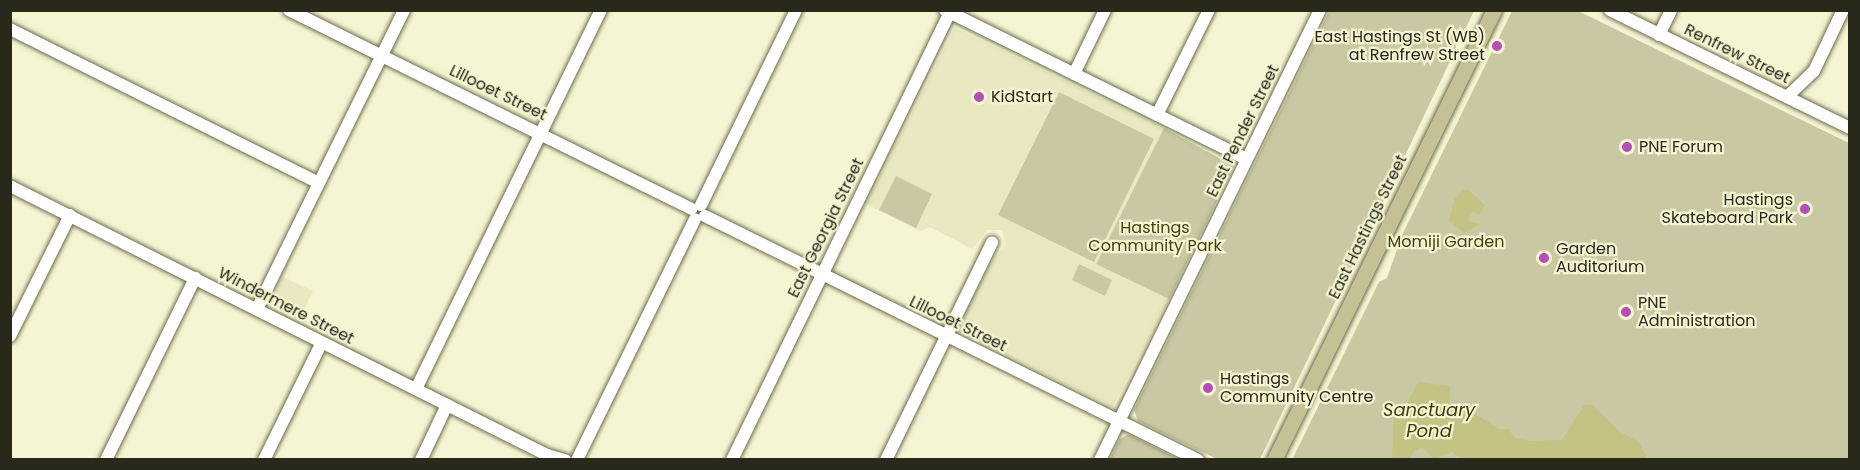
<!DOCTYPE html>
<style>
body{margin:0}
#map{position:relative;width:1860px;height:470px;overflow:hidden;background:#f5f5d3;font-family:Poppins,sans-serif}
div>[style]{position:absolute}
.built>*{inset:0;background:#e9e8c0}
.green>*{inset:0;background:#c9c8a3}
.water>*{inset:0;background:#c5c384}
.roads{filter:drop-shadow(0 0 2px #6c6c4e) drop-shadow(0 0 2px #6c6c4e)}
.minor>*{height:12px;margin:-6px;padding:0 6px;transform-origin:6px;border-radius:6px;background:#fff}
.major>*{height:15px;margin:-7.5px;padding:0 7.5px;transform-origin:7.5px;border-radius:7.5px;background:#c3c195}
.dots>*{width:16px;height:16px;translate:-50% -50%;box-sizing:border-box;border:3px solid #f5f5d3;border-radius:50%}
span{translate:-50% -50%;white-space:nowrap;text-align:center;line-height:1.15;-webkit-text-stroke:4.5px #f5f5d3;paint-order:stroke}
.poi-label{font-size:16px;color:#28281b}
.right{translate:-100% -50%;text-align:right}
.left{translate:0 -50%;text-align:left}
.street-label{font-size:16px;color:#28281b}
.park-label{font-size:16px;color:#43410f}
.water-label{font-size:18px;color:#3f3d0a;font-style:italic}
.frame{position:absolute;inset:0;border:12px solid #28281b;pointer-events:none}
</style>
<div id="map">
<div class="built">
<i style="clip-path:polygon(955px 28px,1164px 128px,1096px 263px,1169px 299px,1113px 407px,959px 332px,958px 325px,995px 257px,1006px 245px,1002px 230px,987px 230px,972px 249px,930px 227px,920px 231px,866px 204px)"></i>
<i style="clip-path:polygon(283px 277px,313px 291px,299px 320px,272px 303px)"></i>
</div>
<div class="green">
<i style="clip-path:polygon(1330px 10px,1474px 11px,1260px 459px,1217px 459px,1138px 421px,1134px 410px)"></i>
<i style="clip-path:polygon(1512px 11px,1578px 11px,1849px 143px,1849px 459px,1292px 460px,1379px 282px,1387px 278px,1402px 235px)"></i>
<i style="clip-path:polygon(1059px 92px,1154px 139px,1094px 262px,998px 215px)"></i>
<i style="clip-path:polygon(1164px 128px,1234px 166px,1169px 299px,1096px 264px)"></i>
<i style="clip-path:polygon(896px 176px,932px 194px,916px 228px,879px 210px)"></i>
<i style="clip-path:polygon(1079px 264px,1112px 280px,1105px 296px,1072px 280px)"></i>
<i style="clip-path:polygon(1127px 435px,1130px 435px,1178px 459px,1110px 459px,1120px 439px)"></i>
</div>
<div class="water">
<i style="clip-path:polygon(1463px 190px,1469px 190px,1485px 205px,1480px 215px,1473px 212px,1469px 217px,1470px 222px,1480px 224px,1464px 233px,1449px 221px,1454px 200px)"></i>
<i style="clip-path:polygon(1418px 382px,1450px 386px,1450px 404px,1460px 404px,1499px 429px,1509px 429px,1514px 438px,1531px 441px,1562px 440px,1584px 405px,1592px 405px,1619px 431px,1639px 442px,1648px 459px,1463px 460px,1452px 452px,1434px 459px,1422px 447px,1413px 452px,1410px 459px,1392px 459px,1394px 412px,1405px 407px)"></i>
</div>
<div class="roads">
<div class="minor">
<i style="left:289px;top:10px;width:449px;rotate:26.3deg"></i>
<i style="left:945px;top:10px;width:336px;rotate:26.3deg"></i>
<i style="left:1610px;top:10px;width:267px;rotate:26.2deg"></i>
<i style="left:10px;top:29px;width:345px;rotate:26.5deg"></i>
<i style="left:1659px;top:35px;width:28px;rotate:-64deg"></i>
<i style="left:1074px;top:74px;width:71px;rotate:-64.2deg"></i>
<i style="left:1787px;top:97px;width:37px;rotate:-44deg"></i>
<i style="left:1814px;top:71px;width:68px;rotate:-64.6deg"></i>
<i style="left:1157px;top:115px;width:117px;rotate:-63.7deg"></i>
<i style="left:10px;top:186px;width:601px;rotate:26.61deg"></i>
<i style="left:547px;top:455px;width:19px;rotate:16deg"></i>
<i style="left:701px;top:205px;width:217px;rotate:-64deg"></i>
<i style="left:705px;top:216px;width:550px;rotate:26.33deg"></i>
<i style="left:257px;top:309px;width:333px;rotate:-63.8deg"></i>
<i style="left:10px;top:336px;width:135px;rotate:-63.6deg"></i>
<i style="left:416px;top:389px;width:422px;rotate:-64deg"></i>
<i style="left:106px;top:460px;width:203px;rotate:-63.9deg"></i>
<i style="left:264px;top:460px;width:131px;rotate:-63.8deg"></i>
<i style="left:421px;top:460px;width:61px;rotate:-64.7deg"></i>
<i style="left:577px;top:460px;width:268px;rotate:-63.9deg"></i>
<i style="left:732px;top:460px;width:500px;rotate:-64.05deg"></i>
<i style="left:886px;top:460px;width:242px;rotate:-64deg"></i>
<i style="left:1100px;top:460px;width:501px;rotate:-63.95deg"></i>
</div>
<div class="major">
<i style="left:1274px;top:460px;width:501px;rotate:-63.95deg"></i>
</div>
</div>
<div class="dots">
<i style="left:1497px;top:46px;background:#b34fb6"></i>
<i style="left:979px;top:97px;background:#b34fb6"></i>
<i style="left:1627px;top:147px;background:#b34fb6"></i>
<i style="left:1805px;top:209px;background:#b34fb6"></i>
<i style="left:1544px;top:258px;background:#b34fb6"></i>
<i style="left:1626px;top:312px;background:#b34fb6"></i>
<i style="left:1208px;top:388px;background:#b34fb6"></i>
</div>
<div class="poi-label">
<span class="right" style="left:1485px;top:46px">East Hastings St (WB)<br>at Renfrew Street</span>
<span class="left" style="left:991px;top:97px">KidStart</span>
<span class="left" style="left:1639px;top:147px">PNE Forum</span>
<span class="right" style="left:1793px;top:209px">Hastings<br>Skateboard Park</span>
<span class="left" style="left:1556px;top:258px">Garden<br>Auditorium</span>
<span class="left" style="left:1638px;top:312px">PNE<br>Administration</span>
<span class="left" style="left:1220px;top:388px">Hastings<br>Community Centre</span>
</div>
<div class="street-label">
<span style="left:1737px;top:54px;rotate:26deg">Renfrew Street</span>
<span style="left:498px;top:93px;rotate:26deg">Lillooet Street</span>
<span style="left:1243px;top:131px;rotate:-64deg">East Pender Street</span>
<span style="left:1368px;top:227px;rotate:-64deg">East Hastings Street</span>
<span style="left:826px;top:228px;rotate:-64deg">East Georgia Street</span>
<span style="left:286px;top:306px;rotate:27deg">Windermere Street</span>
<span style="left:958px;top:324px;rotate:26deg">Lillooet Street</span>
</div>
<div class="park-label">
<span style="left:1155px;top:237px">Hastings<br>Community Park</span>
<span style="left:1446px;top:242px">Momiji Garden</span>
</div>
<div class="water-label">
<span style="left:1429px;top:421px">Sanctuary<br>Pond</span>
</div>
<div class="frame"></div>
</div>
